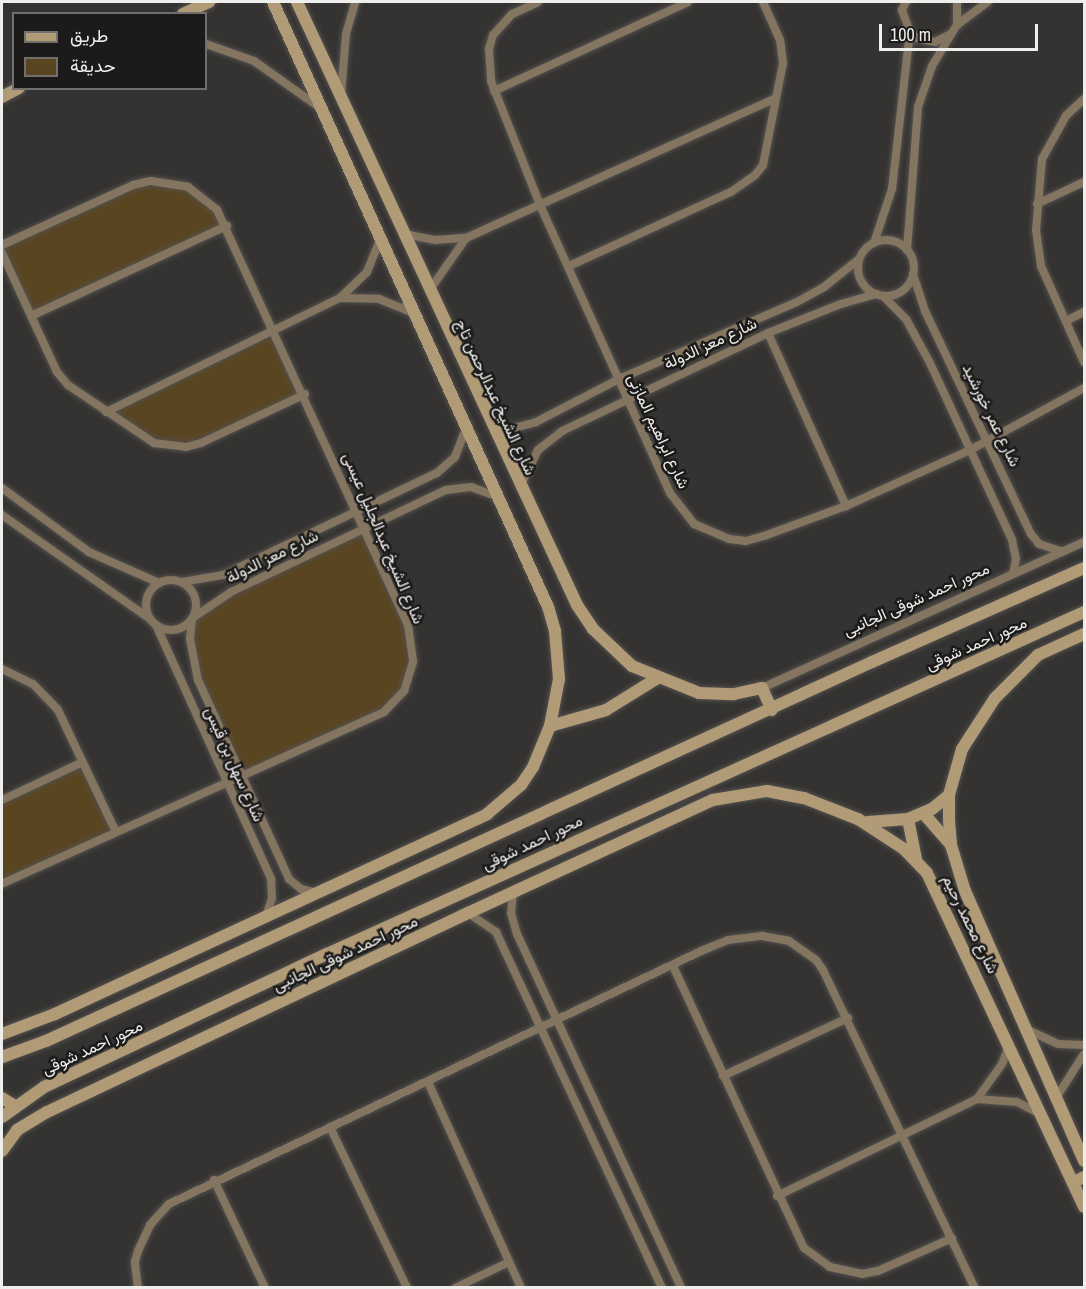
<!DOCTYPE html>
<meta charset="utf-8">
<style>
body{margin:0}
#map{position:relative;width:1086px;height:1289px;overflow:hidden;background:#353331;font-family:"Archivo Narrow",Vazirmatn,sans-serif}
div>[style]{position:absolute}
.green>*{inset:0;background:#5a4521}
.roads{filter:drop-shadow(0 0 2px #53514f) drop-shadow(0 0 2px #53514f)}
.street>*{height:8px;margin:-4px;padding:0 4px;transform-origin:4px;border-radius:4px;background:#83755f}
.street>.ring{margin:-4px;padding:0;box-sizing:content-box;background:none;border:8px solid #83755f;border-radius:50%}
.secondary>*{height:12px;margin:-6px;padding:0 6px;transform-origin:6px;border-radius:6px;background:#b19a76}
span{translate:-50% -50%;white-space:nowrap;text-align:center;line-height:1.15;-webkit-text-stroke:5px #1c1b1a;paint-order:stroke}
.street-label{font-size:16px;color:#eeeeec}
.frame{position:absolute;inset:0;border:3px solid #eeeeec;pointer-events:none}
.legend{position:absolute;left:12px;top:12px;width:195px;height:78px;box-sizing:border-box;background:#1c1b1a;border:2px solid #706f6e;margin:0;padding:8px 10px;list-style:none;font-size:18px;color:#eeeeec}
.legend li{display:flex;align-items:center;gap:12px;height:30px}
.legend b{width:30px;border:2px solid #706f6e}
.scale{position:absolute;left:879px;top:24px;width:159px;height:27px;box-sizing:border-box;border:3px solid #eeeeec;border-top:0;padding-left:8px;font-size:18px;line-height:21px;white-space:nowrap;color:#eeeeec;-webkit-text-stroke:4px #1c1b1a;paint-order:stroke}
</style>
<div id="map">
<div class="green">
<i style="clip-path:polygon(151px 181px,188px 187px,217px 210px,227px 226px,31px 316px,2px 253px,2px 245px)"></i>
<i style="clip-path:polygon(276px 331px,305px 394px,201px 443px,169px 447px,106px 412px)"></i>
<i style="clip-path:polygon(364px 528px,408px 625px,413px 662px,395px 703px,242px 775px,192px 660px,194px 617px)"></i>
<i style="clip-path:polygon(83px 762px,116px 832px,2px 884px,2px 800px)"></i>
</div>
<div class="roads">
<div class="street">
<i style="left:538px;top:2px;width:29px;rotate:155deg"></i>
<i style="left:512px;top:14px;width:28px;rotate:132deg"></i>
<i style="left:493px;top:35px;width:15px;rotate:106deg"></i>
<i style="left:489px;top:49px;width:32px;rotate:86deg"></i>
<i style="left:491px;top:81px;width:133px;rotate:68.4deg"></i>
<i style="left:540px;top:205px;width:316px;rotate:65.7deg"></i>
<i style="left:670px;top:493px;width:39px;rotate:52deg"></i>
<i style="left:694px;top:524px;width:38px;rotate:23deg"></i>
<i style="left:729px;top:539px;width:17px;rotate:7deg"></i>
<i style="left:746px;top:541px;width:19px;rotate:-16deg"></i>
<i style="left:764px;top:536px;width:87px;rotate:-20.1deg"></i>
<i style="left:846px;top:506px;width:136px;rotate:-24.3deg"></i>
<i style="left:970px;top:450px;width:130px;rotate:-28.5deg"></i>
<i style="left:906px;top:2px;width:9px;rotate:117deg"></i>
<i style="left:902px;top:10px;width:23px;rotate:70deg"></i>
<i style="left:910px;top:32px;width:9px;rotate:41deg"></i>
<i style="left:917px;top:38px;width:18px;rotate:13deg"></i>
<i style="left:935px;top:42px;width:18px;rotate:-27deg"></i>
<i style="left:951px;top:34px;width:11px;rotate:-56deg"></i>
<i style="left:957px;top:25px;width:23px;rotate:-90deg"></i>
<i style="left:957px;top:25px;width:39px;rotate:-37deg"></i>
<i style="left:206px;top:44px;width:51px;rotate:19.5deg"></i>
<i style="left:254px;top:61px;width:80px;rotate:35.3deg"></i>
<i style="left:494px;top:91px;width:213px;rotate:-24.6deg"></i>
<i style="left:341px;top:94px;width:60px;rotate:-85.2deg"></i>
<i style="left:346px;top:34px;width:33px;rotate:-74deg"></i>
<i style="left:1084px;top:99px;width:25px;rotate:137deg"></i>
<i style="left:1066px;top:116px;width:49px;rotate:119.2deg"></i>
<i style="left:1042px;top:159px;width:71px;rotate:94.8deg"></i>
<i style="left:1036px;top:230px;width:36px;rotate:82deg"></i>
<i style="left:1041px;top:266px;width:105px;rotate:65.9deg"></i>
<i style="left:1037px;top:204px;width:52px;rotate:-25.1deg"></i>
<i style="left:404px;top:234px;width:32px;rotate:11deg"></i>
<i style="left:435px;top:240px;width:31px;rotate:-4deg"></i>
<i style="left:466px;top:238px;width:340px;rotate:-24.3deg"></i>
<i class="ring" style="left:858px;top:240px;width:48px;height:48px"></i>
<i style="left:874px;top:243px;width:57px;rotate:-71.6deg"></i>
<i style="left:892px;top:189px;width:158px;rotate:-83.5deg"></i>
<i style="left:2px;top:245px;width:144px;rotate:-24.6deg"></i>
<i style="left:133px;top:185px;width:18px;rotate:-13deg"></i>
<i style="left:151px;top:181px;width:37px;rotate:9deg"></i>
<i style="left:188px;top:187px;width:37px;rotate:38deg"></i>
<i style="left:217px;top:210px;width:457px;rotate:65.3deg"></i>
<i style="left:408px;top:625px;width:37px;rotate:82deg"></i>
<i style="left:413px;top:662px;width:30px;rotate:107deg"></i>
<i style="left:404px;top:691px;width:29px;rotate:134deg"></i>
<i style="left:384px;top:712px;width:419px;rotate:155.8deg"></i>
<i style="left:907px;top:250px;width:143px;rotate:-85.6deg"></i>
<i style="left:918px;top:107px;width:43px;rotate:-71.1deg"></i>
<i style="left:932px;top:66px;width:37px;rotate:-59deg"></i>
<i style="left:2px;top:253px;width:131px;rotate:65.2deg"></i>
<i style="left:57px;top:372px;width:17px;rotate:50deg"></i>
<i style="left:68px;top:385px;width:104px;rotate:34deg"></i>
<i style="left:154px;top:443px;width:32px;rotate:7deg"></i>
<i style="left:186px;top:447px;width:16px;rotate:-15deg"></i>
<i style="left:201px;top:443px;width:115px;rotate:-25.2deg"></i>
<i style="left:569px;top:266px;width:178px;rotate:-24.6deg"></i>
<i style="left:731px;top:192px;width:29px;rotate:-35deg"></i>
<i style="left:755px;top:175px;width:13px;rotate:-51deg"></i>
<i style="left:763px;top:165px;width:104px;rotate:-78.9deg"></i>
<i style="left:783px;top:63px;width:23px;rotate:-97deg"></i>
<i style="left:780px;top:40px;width:42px;rotate:-114.1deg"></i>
<i style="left:913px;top:274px;width:39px;rotate:72deg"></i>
<i style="left:925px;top:311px;width:247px;rotate:64.6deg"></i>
<i style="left:1031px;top:534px;width:13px;rotate:51deg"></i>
<i style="left:1039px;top:544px;width:25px;rotate:18deg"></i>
<i style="left:429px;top:291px;width:65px;rotate:-55.1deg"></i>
<i style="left:883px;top:296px;width:33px;rotate:45deg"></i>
<i style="left:906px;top:319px;width:50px;rotate:61.4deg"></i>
<i style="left:930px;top:363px;width:195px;rotate:65.1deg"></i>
<i style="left:1012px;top:540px;width:19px;rotate:78deg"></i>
<i style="left:1016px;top:559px;width:15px;rotate:101deg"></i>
<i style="left:340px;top:298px;width:39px;rotate:1deg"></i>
<i style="left:379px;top:299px;width:38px;rotate:22deg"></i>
<i style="left:31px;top:316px;width:216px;rotate:-24.7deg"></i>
<i style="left:1066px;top:321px;width:20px;rotate:-27deg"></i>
<i style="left:768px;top:333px;width:190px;rotate:65.7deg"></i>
<i style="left:106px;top:412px;width:260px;rotate:-26deg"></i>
<i style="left:340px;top:298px;width:37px;rotate:-44deg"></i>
<i style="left:367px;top:272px;width:35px;rotate:-68deg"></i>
<i style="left:492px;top:424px;width:22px;rotate:10deg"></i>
<i style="left:514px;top:428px;width:23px;rotate:-15deg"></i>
<i style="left:536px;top:422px;width:93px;rotate:-27.4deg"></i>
<i style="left:619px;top:379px;width:194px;rotate:-23.4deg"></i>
<i style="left:797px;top:302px;width:31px;rotate:-29deg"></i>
<i style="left:824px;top:287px;width:43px;rotate:-38.5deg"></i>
<i style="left:520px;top:487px;width:41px;rotate:-64.1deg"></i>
<i style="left:538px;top:450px;width:31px;rotate:-38deg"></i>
<i style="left:562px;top:431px;width:228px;rotate:-25.4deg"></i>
<i style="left:768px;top:333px;width:79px;rotate:-21.7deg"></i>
<i style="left:841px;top:304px;width:37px;rotate:-16deg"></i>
<i style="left:2px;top:488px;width:108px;rotate:36.3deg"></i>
<i style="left:89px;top:552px;width:77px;rotate:23.9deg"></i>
<i style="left:2px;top:515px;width:181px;rotate:35.1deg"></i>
<i class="ring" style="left:146px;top:580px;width:42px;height:42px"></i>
<i style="left:182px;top:582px;width:42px;rotate:-9.7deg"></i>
<i style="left:223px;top:575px;width:237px;rotate:-25.5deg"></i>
<i style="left:437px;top:473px;width:24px;rotate:-42deg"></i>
<i style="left:455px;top:457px;width:30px;rotate:-69deg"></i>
<i style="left:194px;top:617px;width:45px;rotate:-34deg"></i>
<i style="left:231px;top:592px;width:238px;rotate:-25.4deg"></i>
<i style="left:446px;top:490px;width:25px;rotate:-7deg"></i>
<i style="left:471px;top:487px;width:30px;rotate:20deg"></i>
<i style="left:192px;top:620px;width:19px;rotate:96deg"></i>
<i style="left:190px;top:639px;width:42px;rotate:79deg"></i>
<i style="left:198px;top:680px;width:219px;rotate:65.4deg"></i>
<i style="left:289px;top:879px;width:16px;rotate:40deg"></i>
<i style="left:301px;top:889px;width:16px;rotate:14deg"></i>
<i style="left:156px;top:625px;width:279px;rotate:65.6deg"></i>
<i style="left:271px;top:879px;width:19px;rotate:87deg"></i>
<i style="left:272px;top:898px;width:19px;rotate:108deg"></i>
<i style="left:2px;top:669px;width:34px;rotate:26deg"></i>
<i style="left:33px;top:684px;width:36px;rotate:46deg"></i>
<i style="left:58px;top:710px;width:135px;rotate:64.6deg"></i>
<i style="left:762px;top:688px;width:354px;rotate:-24.4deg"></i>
<i style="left:2px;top:800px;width:89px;rotate:-25.1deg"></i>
<i style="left:513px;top:892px;width:21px;rotate:95deg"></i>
<i style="left:511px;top:913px;width:22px;rotate:74deg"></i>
<i style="left:517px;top:934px;width:390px;rotate:65.1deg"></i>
<i style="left:468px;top:913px;width:34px;rotate:34deg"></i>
<i style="left:496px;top:932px;width:393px;rotate:65deg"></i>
<i style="left:673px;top:966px;width:311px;rotate:65.1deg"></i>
<i style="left:804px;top:1248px;width:32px;rotate:36deg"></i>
<i style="left:830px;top:1267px;width:33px;rotate:12deg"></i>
<i style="left:862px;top:1274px;width:16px;rotate:-11deg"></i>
<i style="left:878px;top:1271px;width:81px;rotate:-24deg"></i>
<i style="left:1026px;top:1029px;width:35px;rotate:25deg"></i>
<i style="left:1058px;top:1044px;width:26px;rotate:2deg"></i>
<i style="left:723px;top:1076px;width:138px;rotate:-24.9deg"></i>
<i style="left:428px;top:1082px;width:226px;rotate:65.7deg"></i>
<i style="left:1056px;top:1098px;width:52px;rotate:-57.5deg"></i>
<i style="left:977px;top:1099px;width:43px;rotate:-54.5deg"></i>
<i style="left:1002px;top:1064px;width:19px;rotate:-69deg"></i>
<i style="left:330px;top:1127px;width:178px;rotate:64.4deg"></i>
<i style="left:214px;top:1180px;width:119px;rotate:64.7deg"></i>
<i style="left:777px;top:1196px;width:222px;rotate:-25.9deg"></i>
<i style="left:977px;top:1099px;width:40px;rotate:4.3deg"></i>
<i style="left:1017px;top:1102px;width:25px;rotate:27deg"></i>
<i style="left:138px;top:1288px;width:26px;rotate:-97deg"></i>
<i style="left:135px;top:1262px;width:11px;rotate:-75deg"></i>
<i style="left:138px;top:1251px;width:29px;rotate:-65deg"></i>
<i style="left:150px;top:1225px;width:28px;rotate:-48deg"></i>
<i style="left:169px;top:1204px;width:589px;rotate:-25.43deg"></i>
<i style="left:701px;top:951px;width:29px;rotate:-22deg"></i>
<i style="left:728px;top:940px;width:34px;rotate:-7deg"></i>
<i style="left:762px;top:936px;width:27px;rotate:10deg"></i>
<i style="left:789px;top:941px;width:33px;rotate:35deg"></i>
<i style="left:816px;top:960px;width:12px;rotate:55deg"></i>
<i style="left:823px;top:970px;width:352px;rotate:64.5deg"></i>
<i style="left:455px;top:1288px;width:60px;rotate:-25.7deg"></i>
</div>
<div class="secondary">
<i style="left:297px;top:2px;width:665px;rotate:65.09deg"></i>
<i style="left:577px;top:605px;width:29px;rotate:56deg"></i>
<i style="left:593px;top:629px;width:54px;rotate:43.5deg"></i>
<i style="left:632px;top:666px;width:72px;rotate:21.9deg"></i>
<i style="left:699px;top:693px;width:35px;rotate:2deg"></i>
<i style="left:734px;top:694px;width:29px;rotate:-12deg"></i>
<i style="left:762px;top:688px;width:24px;rotate:66deg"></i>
<i style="left:183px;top:14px;width:29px;rotate:-25deg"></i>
<i style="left:2px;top:97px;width:19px;rotate:-28deg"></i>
<i style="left:1084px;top:634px;width:51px;rotate:155.5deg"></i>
<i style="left:1038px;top:655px;width:61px;rotate:135deg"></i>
<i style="left:995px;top:698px;width:61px;rotate:122.9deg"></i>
<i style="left:962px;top:749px;width:48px;rotate:105.8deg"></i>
<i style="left:949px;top:795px;width:26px;rotate:90deg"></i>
<i style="left:949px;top:821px;width:24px;rotate:85deg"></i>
<i style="left:951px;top:845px;width:48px;rotate:73.1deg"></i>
<i style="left:965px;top:891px;width:295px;rotate:66.2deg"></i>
<i style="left:550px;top:726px;width:58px;rotate:-15.9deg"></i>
<i style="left:606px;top:710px;width:59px;rotate:-31.8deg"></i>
<i style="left:924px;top:814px;width:41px;rotate:48.9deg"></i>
<i style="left:908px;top:819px;width:41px;rotate:78.7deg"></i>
<i style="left:868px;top:822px;width:40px;rotate:-4.3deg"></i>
<i style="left:908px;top:819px;width:26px;rotate:-23deg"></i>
<i style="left:932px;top:809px;width:22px;rotate:-39deg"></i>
<i style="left:2px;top:1034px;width:57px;rotate:-20.7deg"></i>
<i style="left:55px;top:1014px;width:476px;rotate:-24.8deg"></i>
<i style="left:487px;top:814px;width:45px;rotate:-40.5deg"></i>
<i style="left:521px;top:785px;width:22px;rotate:-56deg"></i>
<i style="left:533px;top:767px;width:44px;rotate:-67.5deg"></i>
<i style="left:550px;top:726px;width:48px;rotate:-79.2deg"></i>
<i style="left:559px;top:679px;width:48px;rotate:-94.8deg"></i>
<i style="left:555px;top:631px;width:25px;rotate:-106deg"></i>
<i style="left:548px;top:607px;width:665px;rotate:-114.44deg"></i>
<i style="left:2px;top:1057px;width:47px;rotate:-20deg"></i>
<i style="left:46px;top:1041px;width:909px;rotate:-24.65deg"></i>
<i style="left:872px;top:662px;width:232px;rotate:-23.9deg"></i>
<i style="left:2px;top:1098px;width:15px;rotate:32deg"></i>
<i style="left:2px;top:1117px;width:52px;rotate:-35.5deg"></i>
<i style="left:44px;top:1087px;width:313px;rotate:-25.2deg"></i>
<i style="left:327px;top:954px;width:831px;rotate:-24.31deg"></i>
<i style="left:2px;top:1151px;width:26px;rotate:-54deg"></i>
<i style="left:17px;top:1130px;width:35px;rotate:-31deg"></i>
<i style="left:47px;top:1112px;width:466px;rotate:-25.3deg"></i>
<i style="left:468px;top:913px;width:270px;rotate:-24.8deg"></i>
<i style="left:713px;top:800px;width:55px;rotate:-9.5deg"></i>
<i style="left:767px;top:791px;width:38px;rotate:11deg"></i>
<i style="left:804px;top:798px;width:58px;rotate:21.3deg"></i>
<i style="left:858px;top:819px;width:55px;rotate:33.1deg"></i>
<i style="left:904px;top:849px;width:33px;rotate:46deg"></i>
<i style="left:927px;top:873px;width:369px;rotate:64.8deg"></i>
<i style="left:1074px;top:1182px;width:11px;rotate:-27deg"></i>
</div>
</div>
<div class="street-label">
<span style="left:710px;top:343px;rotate:-25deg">شارع معز الدولة</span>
<span style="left:496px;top:397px;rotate:65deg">شارع الشيخ عبدالرحمن تاج</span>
<span style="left:992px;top:415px;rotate:64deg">شارع عمر خورشيد</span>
<span style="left:659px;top:431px;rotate:65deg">شارع ابراهيم المازنى</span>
<span style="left:384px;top:538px;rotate:67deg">شارع الشيخ عبدالجليل عيسى</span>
<span style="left:272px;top:556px;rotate:-26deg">شارع معز الدولة</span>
<span style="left:916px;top:599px;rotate:-24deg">محور احمد شوقى الجانبى</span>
<span style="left:976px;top:643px;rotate:-24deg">محور احمد شوقى</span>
<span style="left:235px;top:764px;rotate:66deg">شارع سهل بن قيس</span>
<span style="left:532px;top:842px;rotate:-25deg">محور احمد شوقى</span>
<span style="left:971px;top:924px;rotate:64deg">شارع محمد رحيم</span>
<span style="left:345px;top:953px;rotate:-25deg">محور احمد شوقى الجانبى</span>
<span style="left:92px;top:1047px;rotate:-25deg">محور احمد شوقى</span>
</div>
<div class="frame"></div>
<ul class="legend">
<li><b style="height:8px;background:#b19a76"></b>طريق</li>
<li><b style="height:16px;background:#5a4521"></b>حديقة</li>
</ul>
<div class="scale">100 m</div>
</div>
